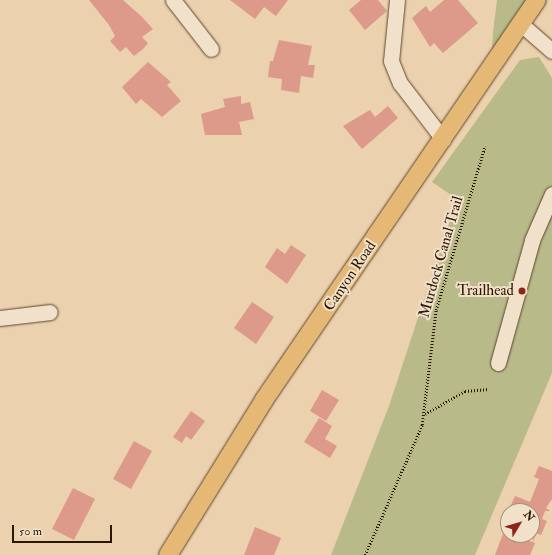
<!DOCTYPE html>
<style>
body{margin:0}
#map{position:relative;width:552px;height:555px;overflow:hidden;background:#ebd1ad;font-family:"IM FELL Double Pica",serif}
div>[style]{position:absolute}
.green>*{inset:0;background:#b8bb89}
.building>*{inset:0;background:#dd998a}
.path>*{height:2.5px;margin-top:-1.25px;transform-origin:0;background:repeating-linear-gradient(90deg,#2c1702 0 1px,transparent 0 3px)}
.roads{filter:drop-shadow(0 0 1px #5c462d) drop-shadow(0 0 1px #5c462d)}
.minor>*{height:15px;margin:-7.5px;padding:0 7.5px;transform-origin:7.5px;border-radius:7.5px;background:#f2e1ca}
.major>*{height:18px;margin:-9px;padding:0 9px;transform-origin:9px;border-radius:9px;background:#e6b876}
.dots>*{width:11px;height:11px;translate:-50% -50%;box-sizing:border-box;border:2px solid #f2e1ca;border-radius:50%}
span{translate:-50% -50%;white-space:nowrap;text-align:center;line-height:1.15;-webkit-text-stroke:4px #f2e1ca;paint-order:stroke}
.street-label{font-size:15px;color:#2c1702}
.poi-label{font-size:15px;color:#2c1702}
.right{translate:-100% -50%;text-align:right}
.north{position:absolute;left:500px;top:503px;width:40px;height:40px;box-sizing:border-box;background:#f2e1ca;border:1px solid #a3907a;border-radius:50%;rotate:52deg;font-size:11px;font-weight:700;line-height:16px;text-align:center;color:#2c1702}
.north::after{content:'';display:block;margin:auto;width:14px;height:18px;background:#8f2418;clip-path:polygon(50% 0,100% 100%,50% 72%,0 100%)}
.scale{position:absolute;left:12px;top:525px;width:100px;height:18px;box-sizing:border-box;border:2px solid #2c1702;border-top:0;padding-left:5px;font-size:12px;line-height:14px;white-space:nowrap;color:#2c1702;-webkit-text-stroke:3px #f2e1ca;paint-order:stroke}
</style>
<div id="map">
<div class="green">
<i style="clip-path:polygon(497px 0,527px 0,492px 51px,493px 33px)"></i>
<i style="clip-path:polygon(539px 57px,552px 78px,552px 373px,475px 555px,331px 555px,389px 406px,457px 199px,432px 182px,520px 60px)"></i>
</div>
<div class="building">
<i style="clip-path:polygon(89px 0,123px 0,142px 17px,153px 29px,142px 37px,148px 43px,143px 49px,134px 56px,126px 47px,120px 52px,110px 41px,115px 36px,109px 25px)"></i>
<i style="clip-path:polygon(230px 0,288px 0,276px 16px,264px 7px,255px 19px)"></i>
<i style="clip-path:polygon(361px 0,378px 0,387px 11px,365px 30px,349px 10px)"></i>
<i style="clip-path:polygon(444px 0,458px 0,478px 23px,443px 53px,434px 43px,430px 47px,412px 18px,426px 6px,430px 12px)"></i>
<i style="clip-path:polygon(279px 40px,312px 46px,308px 65px,315px 65px,313px 78px,301px 76px,299px 93px,281px 90px,282px 79px,268px 77px,270px 61px,273px 61px)"></i>
<i style="clip-path:polygon(148px 62px,171px 82px,167px 85px,181px 101px,162px 117px,141px 99px,136px 104px,122px 87px)"></i>
<i style="clip-path:polygon(241px 96px,241px 104px,250px 102px,254px 119px,239px 122px,242px 135px,205px 135px,201px 114px,225px 107px,223px 99px)"></i>
<i style="clip-path:polygon(388px 106px,398px 118px,362px 149px,343px 126px,370px 110px,375px 117px)"></i>
<i style="clip-path:polygon(291px 245px,306px 255px,287px 284px,265px 267px,277px 248px,285px 254px)"></i>
<i style="clip-path:polygon(252px 302px,274px 317px,256px 344px,234px 328px)"></i>
<i style="clip-path:polygon(322px 390px,339px 400px,326px 421px,310px 411px)"></i>
<i style="clip-path:polygon(191px 411px,205px 421px,191px 440px,186px 436px,182px 443px,173px 437px)"></i>
<i style="clip-path:polygon(319px 418px,332px 426px,325px 439px,337px 446px,330px 458px,304px 442px)"></i>
<i style="clip-path:polygon(134px 441px,152px 451px,131px 489px,113px 479px)"></i>
<i style="clip-path:polygon(539px 466px,552px 471px,552px 499px,546px 508px,550px 511px,545px 511px,542px 519px,547px 521px,541px 535px,536px 533px,533px 542px,532px 511px,514px 511px,510px 507px,515px 496px,530px 502px,539px 479px,534px 477px)"></i>
<i style="clip-path:polygon(73px 488px,95px 499px,74px 540px,52px 529px)"></i>
<i style="clip-path:polygon(255px 527px,281px 538px,274px 555px,244px 555px)"></i>
<i style="clip-path:polygon(504px 531px,535px 543px,530px 555px,495px 555px)"></i>
</div>
<div class="path">
<i style="left:425px;top:414px;width:46px;rotate:-29.9deg"></i>
<i style="left:465px;top:391px;width:24px;rotate:-5deg"></i>
<i style="left:365px;top:555px;width:142px;rotate:-66.3deg"></i>
<i style="left:422px;top:425px;width:116px;rotate:-83.1deg"></i>
<i style="left:436px;top:310px;width:171px;rotate:-73.4deg"></i>
</div>
<div class="roads">
<div class="minor">
<i style="left:173px;top:0;width:62px;rotate:52.2deg"></i>
<i style="left:397px;top:0;width:61px;rotate:95.6deg"></i>
<i style="left:391px;top:61px;width:24px;rotate:68deg"></i>
<i style="left:400px;top:83px;width:71px;rotate:52.5deg"></i>
<i style="left:521px;top:24px;width:41px;rotate:41.1deg"></i>
<i style="left:0;top:318px;width:50px;rotate:-6.8deg"></i>
<i style="left:498px;top:363px;width:128px;rotate:-74.5deg"></i>
<i style="left:532px;top:240px;width:50px;rotate:-66.5deg"></i>
</div>
<div class="major">
<i style="left:168px;top:555px;width:182px;rotate:-58.2deg"></i>
<i style="left:264px;top:400px;width:484px;rotate:-55.7deg"></i>
</div>
</div>
<div class="dots">
<i style="left:522px;top:291px;background:#8f2418"></i>
</div>
<div class="street-label">
<span style="left:441px;top:257px;rotate:-74deg">Murdock Canal Trail</span>
<span style="left:350px;top:276px;rotate:-56deg">Canyon Road</span>
</div>
<div class="poi-label">
<span class="right" style="left:514px;top:291px">Trailhead</span>
</div>
<div class="north">N</div>
<div class="scale">50 m</div>
</div>
